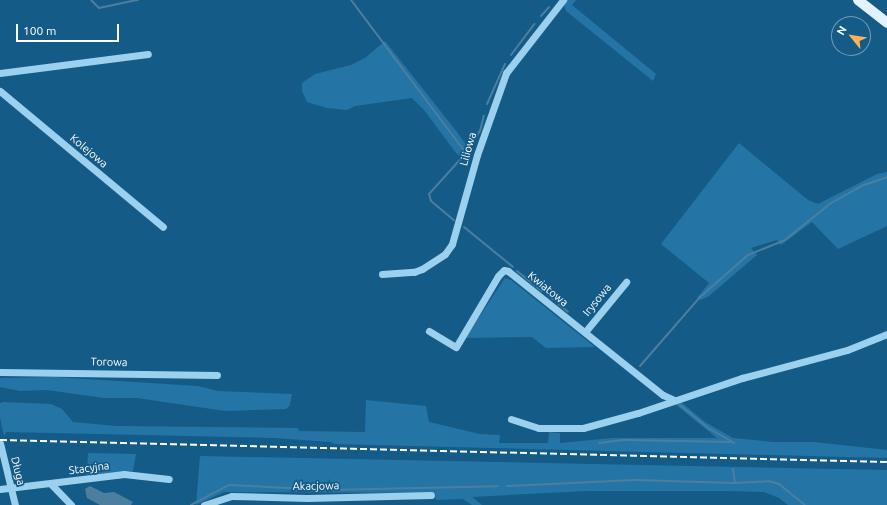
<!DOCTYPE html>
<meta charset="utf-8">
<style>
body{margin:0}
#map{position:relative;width:887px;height:505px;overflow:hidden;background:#155b87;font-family:Ubuntu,sans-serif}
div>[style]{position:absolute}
.green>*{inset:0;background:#2475a5}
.water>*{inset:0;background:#4c7f9f}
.stream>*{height:2px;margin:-1px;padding:0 1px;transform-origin:1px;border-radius:1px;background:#4c7f9f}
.minor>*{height:7px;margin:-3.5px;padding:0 3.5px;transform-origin:3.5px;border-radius:3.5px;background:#9bd0ee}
.major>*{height:10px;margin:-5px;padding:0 5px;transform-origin:5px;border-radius:5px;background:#e2f3ff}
.rail>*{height:2px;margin-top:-1px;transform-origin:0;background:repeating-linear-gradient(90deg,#fff 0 7px,transparent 0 10px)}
span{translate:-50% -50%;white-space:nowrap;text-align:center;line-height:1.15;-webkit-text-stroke:3.5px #155b87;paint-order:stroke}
.street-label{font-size:11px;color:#fff}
.north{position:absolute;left:831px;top:16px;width:40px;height:40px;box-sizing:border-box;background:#155b87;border:1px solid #739db7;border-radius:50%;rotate:300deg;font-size:11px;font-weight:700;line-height:16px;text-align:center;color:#fff}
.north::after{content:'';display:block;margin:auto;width:14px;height:18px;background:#ffb158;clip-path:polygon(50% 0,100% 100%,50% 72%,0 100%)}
.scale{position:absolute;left:16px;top:24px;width:103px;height:18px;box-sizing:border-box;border:2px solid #fff;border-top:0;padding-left:5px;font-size:12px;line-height:14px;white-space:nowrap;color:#fff;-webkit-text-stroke:3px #155b87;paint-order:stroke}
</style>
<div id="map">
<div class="green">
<i style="clip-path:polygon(567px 0,576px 0,572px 5px,656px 74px,653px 81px,566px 11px,564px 6px)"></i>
<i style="clip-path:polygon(385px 41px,457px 132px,467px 146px,469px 157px,464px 160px,456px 153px,424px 110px,412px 98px,355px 106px,347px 110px,327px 108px,307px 102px,302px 91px,302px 83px,315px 74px,351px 65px,365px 58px)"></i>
<i style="clip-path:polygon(739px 143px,808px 200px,818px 204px,877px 174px,887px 172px,887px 226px,838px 249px,812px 222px,781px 245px,777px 240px,751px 248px,757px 255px,709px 296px,701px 300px,697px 298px,709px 283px,661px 244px)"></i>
<i style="clip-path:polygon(505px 278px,511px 280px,595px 347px,546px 348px,532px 337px,465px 338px)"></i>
<i style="clip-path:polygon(54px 377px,198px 386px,217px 391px,292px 394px,290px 405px,286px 409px,225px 411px,137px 398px,104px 398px,47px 390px,20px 391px,0 387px,0 378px)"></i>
<i style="clip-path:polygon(366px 400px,426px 406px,429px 422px,480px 434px,500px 435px,499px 443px,548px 443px,549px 432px,560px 433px,560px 443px,612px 438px,717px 438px,675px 404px,681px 402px,705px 422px,733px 438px,773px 442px,814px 442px,887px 450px,887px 458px,334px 444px,331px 442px,274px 438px,6px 432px,4px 436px,0 418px,0 403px,3px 402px,51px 404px,62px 409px,73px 422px,116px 426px,298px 428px,299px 431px,365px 432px)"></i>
<i style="clip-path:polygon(88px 453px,136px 454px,133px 471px,87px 475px)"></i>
<i style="clip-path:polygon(200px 456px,887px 470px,887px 505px,788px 505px,779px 498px,764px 492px,728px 491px,587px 491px,472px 497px,482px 505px,472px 505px,463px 499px,436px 500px,435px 493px,224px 492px,196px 505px)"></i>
</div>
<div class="water">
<i style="clip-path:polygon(90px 486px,104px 493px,114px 492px,133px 502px,131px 505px,100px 505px,87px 498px,85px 489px)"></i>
</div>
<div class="stream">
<i style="left:91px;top:0;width:11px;rotate:45deg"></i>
<i style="left:99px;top:8px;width:40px;rotate:-12deg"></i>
<i style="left:351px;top:0;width:191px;rotate:53.1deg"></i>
<i style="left:466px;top:153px;width:55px;rotate:132.1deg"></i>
<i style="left:429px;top:194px;width:7px;rotate:74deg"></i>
<i style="left:431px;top:201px;width:30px;rotate:40deg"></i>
<i style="left:541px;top:16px;width:12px;rotate:-48deg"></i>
<i style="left:511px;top:55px;width:39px;rotate:-53deg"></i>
<i style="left:487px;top:104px;width:44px;rotate:-65.8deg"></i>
<i style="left:466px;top:153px;width:26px;rotate:-58deg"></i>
<i style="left:480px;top:131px;width:16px;rotate:-76deg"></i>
<i style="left:464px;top:227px;width:63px;rotate:39.2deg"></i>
<i style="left:517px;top:271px;width:32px;rotate:39deg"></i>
<i style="left:548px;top:295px;width:26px;rotate:40deg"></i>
<i style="left:640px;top:366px;width:91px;rotate:-49deg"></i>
<i style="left:700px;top:297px;width:64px;rotate:-41.2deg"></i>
<i style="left:748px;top:255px;width:40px;rotate:-22deg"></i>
<i style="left:785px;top:240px;width:59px;rotate:-38.8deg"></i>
<i style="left:831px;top:203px;width:38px;rotate:-29deg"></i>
<i style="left:864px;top:185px;width:24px;rotate:-19deg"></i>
<i style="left:680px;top:405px;width:38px;rotate:39deg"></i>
<i style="left:710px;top:429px;width:28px;rotate:30deg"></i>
<i style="left:599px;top:443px;width:26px;rotate:-7deg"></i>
<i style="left:625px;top:440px;width:106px;rotate:1.1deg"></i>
<i style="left:733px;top:469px;width:14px;rotate:82deg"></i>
<i style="left:507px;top:486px;width:128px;rotate:-2.7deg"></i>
<i style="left:635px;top:480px;width:100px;rotate:1.7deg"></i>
<i style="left:735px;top:483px;width:34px;rotate:-3deg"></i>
<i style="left:769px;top:481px;width:10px;rotate:17deg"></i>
<i style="left:779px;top:484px;width:33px;rotate:39deg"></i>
<i style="left:191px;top:505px;width:43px;rotate:-27.8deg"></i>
<i style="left:229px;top:485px;width:99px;rotate:2.9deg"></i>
<i style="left:328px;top:490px;width:170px;rotate:-1.3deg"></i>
</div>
<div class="minor">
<i style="left:0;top:73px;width:149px;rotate:-7.3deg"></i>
<i style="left:0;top:91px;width:212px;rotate:39.8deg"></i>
<i style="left:382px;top:274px;width:32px;rotate:-4deg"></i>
<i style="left:414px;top:272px;width:9px;rotate:-21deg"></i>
<i style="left:422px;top:269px;width:27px;rotate:-33deg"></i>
<i style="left:445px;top:254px;width:12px;rotate:-55deg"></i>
<i style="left:452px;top:244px;width:92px;rotate:-74.3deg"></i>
<i style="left:477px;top:155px;width:87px;rotate:-70.5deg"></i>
<i style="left:506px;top:73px;width:93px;rotate:-52deg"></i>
<i style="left:429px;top:331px;width:31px;rotate:31deg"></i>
<i style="left:456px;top:347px;width:82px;rotate:-59.4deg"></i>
<i style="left:498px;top:276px;width:8px;rotate:-45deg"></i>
<i style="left:504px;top:270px;width:4px;rotate:14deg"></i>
<i style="left:508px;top:271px;width:198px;rotate:38.7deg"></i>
<i style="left:663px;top:395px;width:12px;rotate:24deg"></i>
<i style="left:585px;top:332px;width:65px;rotate:-50.6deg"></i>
<i style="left:0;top:372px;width:217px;rotate:0.8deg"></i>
<i style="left:511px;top:419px;width:29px;rotate:18deg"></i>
<i style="left:539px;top:428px;width:44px"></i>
<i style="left:583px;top:428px;width:57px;rotate:-15.3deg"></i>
<i style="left:638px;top:413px;width:110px;rotate:-18.6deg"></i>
<i style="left:742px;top:378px;width:109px;rotate:-14.9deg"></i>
<i style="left:847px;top:350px;width:43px;rotate:-21.8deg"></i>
<i style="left:0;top:443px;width:64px;rotate:76.4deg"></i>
<i style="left:51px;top:484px;width:29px;rotate:46deg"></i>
<i style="left:0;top:489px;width:125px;rotate:-6.9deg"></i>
<i style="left:124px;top:474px;width:45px;rotate:6.3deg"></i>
<i style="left:204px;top:505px;width:29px;rotate:-18deg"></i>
<i style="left:232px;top:496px;width:75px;rotate:1.5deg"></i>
<i style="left:307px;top:498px;width:124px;rotate:-1.4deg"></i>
</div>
<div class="major">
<i style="left:858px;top:0;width:37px;rotate:38deg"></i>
</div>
<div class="rail">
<i style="left:0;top:440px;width:887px;rotate:1.42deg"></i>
</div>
<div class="street-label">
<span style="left:468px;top:149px;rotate:-74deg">Liliowa</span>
<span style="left:89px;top:151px;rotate:40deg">Kolejowa</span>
<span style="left:548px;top:289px;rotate:39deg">Kwiatowa</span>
<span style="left:597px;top:300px;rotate:-51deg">Irysowa</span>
<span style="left:109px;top:362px;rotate:1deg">Torowa</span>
<span style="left:89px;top:468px;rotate:-7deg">Stacyjna</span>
<span style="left:18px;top:471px;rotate:76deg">Długa</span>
<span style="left:316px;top:486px;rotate:-1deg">Akacjowa</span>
</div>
<div class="north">N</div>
<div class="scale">100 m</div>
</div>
